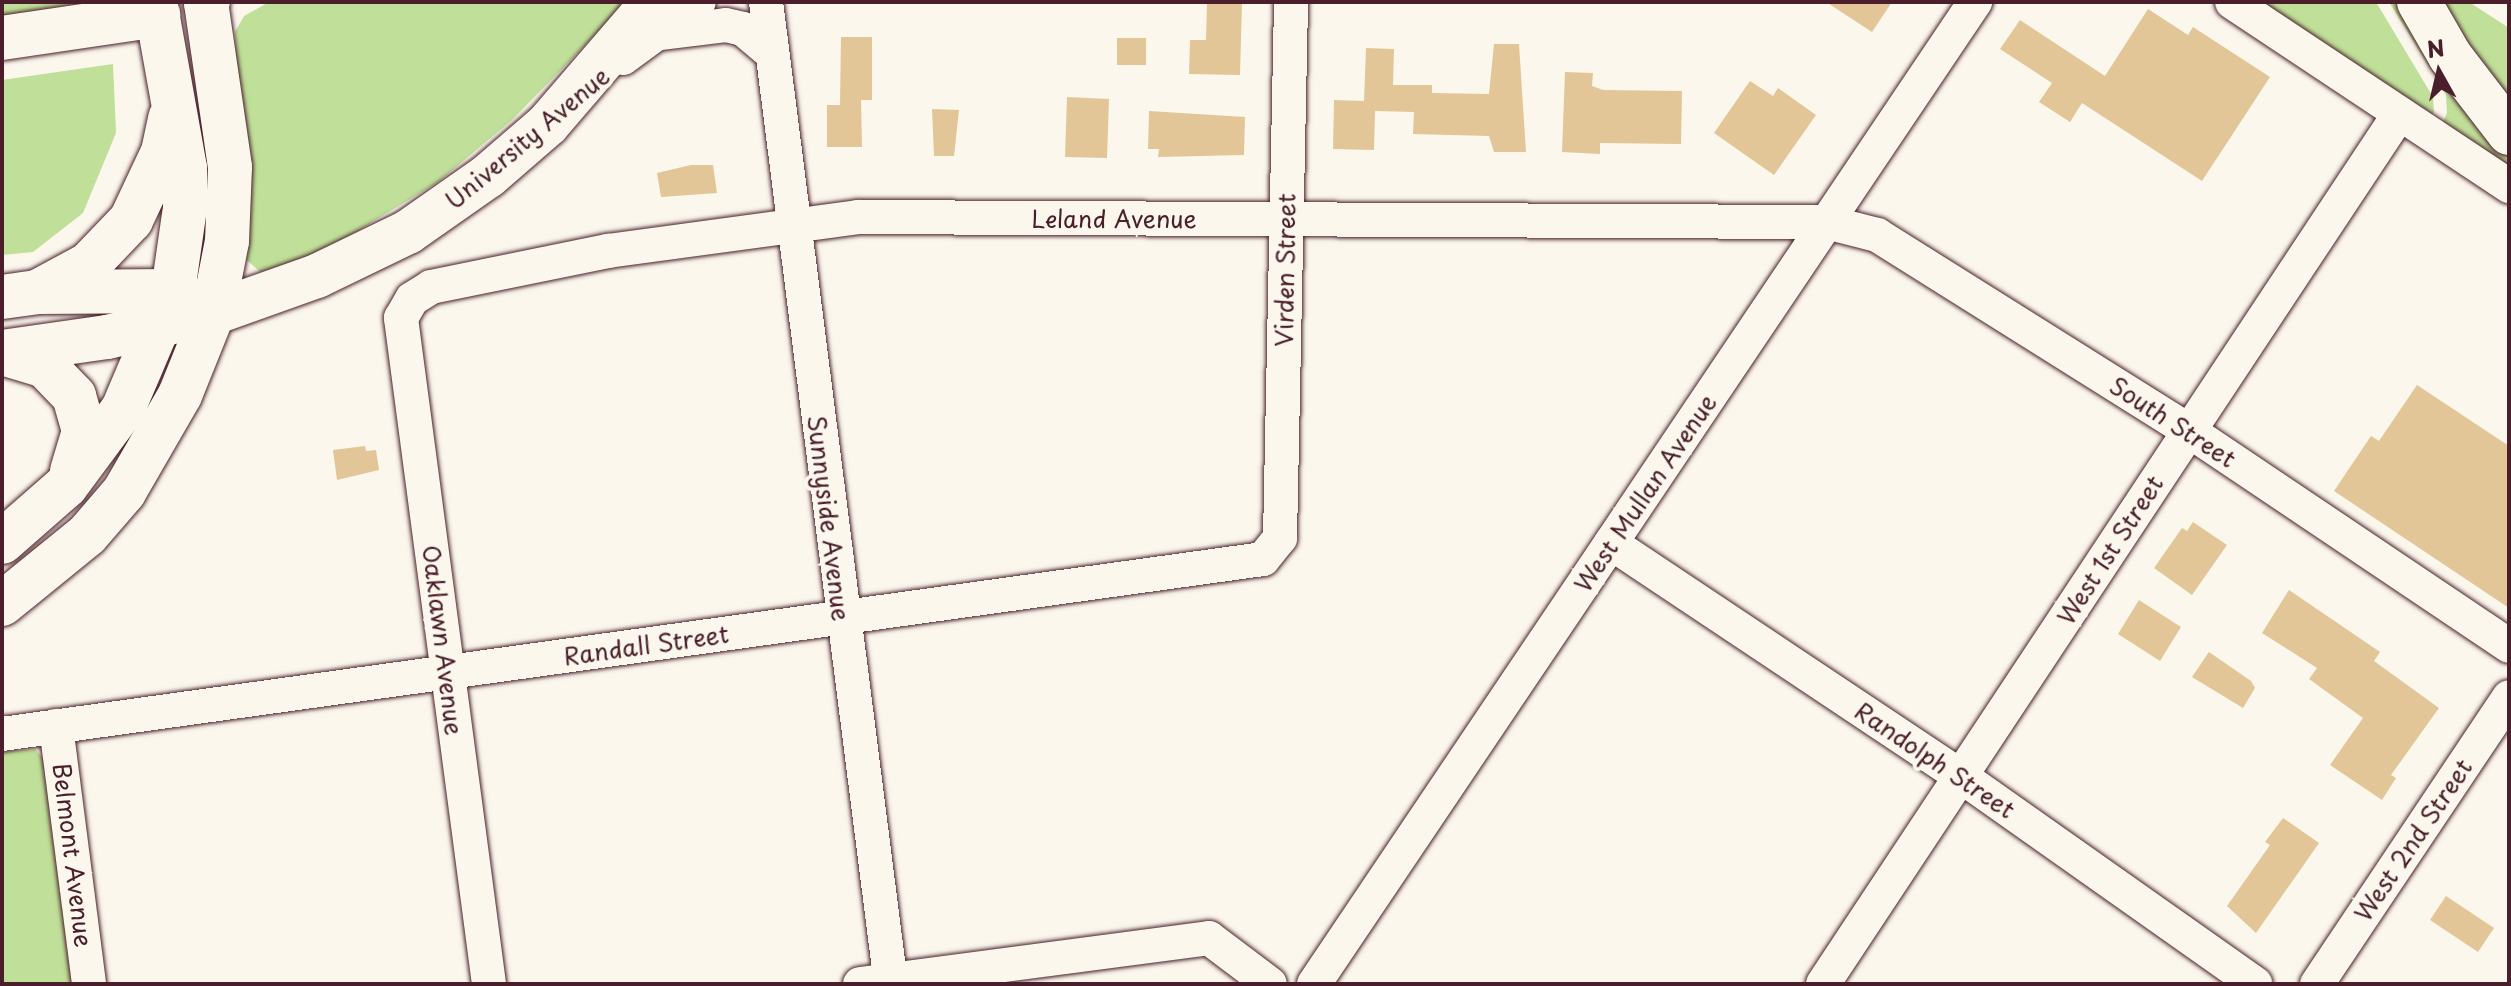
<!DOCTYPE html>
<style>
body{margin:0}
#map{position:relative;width:2511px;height:986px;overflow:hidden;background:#fbf7ec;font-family:"Playpen Sans",sans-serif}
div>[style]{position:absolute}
.green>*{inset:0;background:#c0e099}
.building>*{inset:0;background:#e2c697}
.roads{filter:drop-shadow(0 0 2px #4a1f2b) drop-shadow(0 0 2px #4a1f2b)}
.minor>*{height:34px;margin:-17px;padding:0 17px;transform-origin:17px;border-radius:17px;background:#fbf7ec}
.major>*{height:44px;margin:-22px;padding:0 22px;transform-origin:22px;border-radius:22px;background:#fbf7ec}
.highway>*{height:44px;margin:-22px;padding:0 22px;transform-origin:22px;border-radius:22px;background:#fbf7ec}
span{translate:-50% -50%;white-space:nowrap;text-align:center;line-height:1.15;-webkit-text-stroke:8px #fbf7ec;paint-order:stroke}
.street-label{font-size:24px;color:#4a1f2b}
.frame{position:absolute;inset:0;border:4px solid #4a1f2b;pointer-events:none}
.north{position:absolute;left:2399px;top:32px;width:80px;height:80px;-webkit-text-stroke:6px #fbf7ec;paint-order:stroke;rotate:352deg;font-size:22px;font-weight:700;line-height:32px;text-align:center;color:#4a1f2b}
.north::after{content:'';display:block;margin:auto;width:28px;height:36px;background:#4a1f2b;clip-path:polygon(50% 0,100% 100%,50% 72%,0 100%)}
</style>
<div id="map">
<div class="green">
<i style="clip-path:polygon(2px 2px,131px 2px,2px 27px)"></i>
<i style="clip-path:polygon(269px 2px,627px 2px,511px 121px,438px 182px,331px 247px,263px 274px,244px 258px,235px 32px,244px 16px)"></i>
<i style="clip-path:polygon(2258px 2px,2376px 2px,2433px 97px,2434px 112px,2428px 119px)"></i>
<i style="clip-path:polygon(2389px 2px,2400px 2px,2509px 155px,2509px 173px,2440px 128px,2447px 113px,2446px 94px)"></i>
<i style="clip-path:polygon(2434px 2px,2469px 2px,2509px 28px,2509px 111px)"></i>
<i style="clip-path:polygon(113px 64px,116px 133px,83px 213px,33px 252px,2px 255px,2px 80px)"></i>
<i style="clip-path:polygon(35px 749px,48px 764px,77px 984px,2px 984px,2px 752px)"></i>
</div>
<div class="building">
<i style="clip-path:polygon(1207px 2px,1242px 2px,1240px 75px,1189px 74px,1190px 40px,1206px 40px)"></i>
<i style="clip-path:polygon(1826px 2px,1892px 2px,1872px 32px)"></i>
<i style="clip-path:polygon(2148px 9px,2188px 35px,2193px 27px,2270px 77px,2202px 181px,2082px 103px,2070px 122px,2039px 102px,2052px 83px,2000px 49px,2020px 20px,2105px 76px)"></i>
<i style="clip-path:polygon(841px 37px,872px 37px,872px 100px,861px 100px,862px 147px,827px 147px,827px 105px,840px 105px)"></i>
<i style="clip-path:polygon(1117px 38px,1146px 38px,1146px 65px,1117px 65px)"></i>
<i style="clip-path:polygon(1494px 44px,1519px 44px,1526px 152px,1494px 152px,1489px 136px,1413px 134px,1414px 112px,1375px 111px,1374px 150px,1333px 149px,1334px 100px,1364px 101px,1366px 48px,1394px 49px,1393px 85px,1432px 85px,1432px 93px,1489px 94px)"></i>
<i style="clip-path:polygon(1565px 72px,1593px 73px,1592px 86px,1603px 90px,1682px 91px,1681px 144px,1600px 143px,1600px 154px,1562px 152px)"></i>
<i style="clip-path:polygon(1750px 81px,1773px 96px,1778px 88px,1816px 115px,1774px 175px,1714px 133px)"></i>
<i style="clip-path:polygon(1067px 97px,1109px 99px,1107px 158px,1065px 157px)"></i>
<i style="clip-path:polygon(932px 109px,959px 110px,954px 156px,934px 156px)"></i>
<i style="clip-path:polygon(1149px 111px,1245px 117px,1244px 155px,1158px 157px,1159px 149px,1148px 149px)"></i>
<i style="clip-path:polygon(691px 165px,713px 165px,717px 193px,661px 197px,657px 173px)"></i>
<i style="clip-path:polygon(2417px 385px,2509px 446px,2509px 608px,2334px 491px,2371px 436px,2379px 441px)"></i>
<i style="clip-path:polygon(365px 446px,366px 451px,376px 450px,379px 470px,337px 480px,333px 450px)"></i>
<i style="clip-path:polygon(2193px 522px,2227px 545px,2192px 595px,2154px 568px,2182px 528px,2187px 531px)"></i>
<i style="clip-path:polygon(2289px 590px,2380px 652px,2374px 661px,2439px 708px,2391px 775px,2396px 778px,2382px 800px,2330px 765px,2363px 718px,2309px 679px,2317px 668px,2262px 633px)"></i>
<i style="clip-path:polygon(2139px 600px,2181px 627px,2160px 661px,2118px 634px)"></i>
<i style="clip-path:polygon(2209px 652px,2251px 681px,2255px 688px,2243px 708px,2192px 677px)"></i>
<i style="clip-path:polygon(2283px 818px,2319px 843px,2256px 933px,2227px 906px,2270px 845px,2265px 842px)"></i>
<i style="clip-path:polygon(2446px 896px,2494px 928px,2478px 952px,2430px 920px)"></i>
</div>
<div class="roads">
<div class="minor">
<i style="left:766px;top:2px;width:990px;rotate:82.75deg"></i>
<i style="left:2232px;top:2px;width:333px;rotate:33.6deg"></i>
<i style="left:662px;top:33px;width:64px;rotate:-7.1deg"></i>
<i style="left:726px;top:25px;width:17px;rotate:13deg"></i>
<i style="left:743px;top:29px;width:34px;rotate:40deg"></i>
<i style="left:623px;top:58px;width:94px;rotate:-36.4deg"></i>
<i style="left:1611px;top:543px;width:422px;rotate:33.7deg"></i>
<i style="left:1962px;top:777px;width:359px;rotate:35.2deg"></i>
<i style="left:56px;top:726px;width:260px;rotate:82.7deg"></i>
<i style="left:2px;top:734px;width:1273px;rotate:-7.9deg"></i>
<i style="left:1263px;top:559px;width:27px;rotate:-51deg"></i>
<i style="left:1280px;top:538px;width:536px;rotate:-88.82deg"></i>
<i style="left:489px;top:984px;width:672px;rotate:-97.53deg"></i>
<i style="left:401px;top:318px;width:22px;rotate:-60deg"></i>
<i style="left:412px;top:299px;width:22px;rotate:-32deg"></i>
<i style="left:431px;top:287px;width:181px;rotate:-11.5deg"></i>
<i style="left:608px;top:251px;width:252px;rotate:-7.7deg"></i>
<i style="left:858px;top:217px;width:968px;rotate:0.3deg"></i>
<i style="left:1826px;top:222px;width:53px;rotate:14.3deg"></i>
<i style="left:1877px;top:235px;width:367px;rotate:32.1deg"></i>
<i style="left:2188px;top:430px;width:387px;rotate:33.9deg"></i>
<i style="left:860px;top:984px;width:352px;rotate:-7.5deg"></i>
<i style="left:1209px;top:938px;width:76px;rotate:37deg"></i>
<i style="left:1314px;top:984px;width:1184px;rotate:-56.05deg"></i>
<i style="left:1823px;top:984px;width:1041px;rotate:-56.48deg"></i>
<i style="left:2317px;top:984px;width:345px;rotate:-56.2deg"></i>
</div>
<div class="major">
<i style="left:2419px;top:2px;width:62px;rotate:60.1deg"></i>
<i style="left:2450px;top:56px;width:97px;rotate:52.5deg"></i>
<i style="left:37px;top:292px;width:59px;rotate:-28.3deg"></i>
<i style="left:89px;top:264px;width:61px;rotate:-46.3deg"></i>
<i style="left:131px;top:220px;width:75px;rotate:-64.8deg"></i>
<i style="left:163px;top:152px;width:35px;rotate:-78deg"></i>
<i style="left:2px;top:297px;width:35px;rotate:-8deg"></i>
<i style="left:37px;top:292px;width:136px;rotate:-0.4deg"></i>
<i style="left:173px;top:291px;width:27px;rotate:28deg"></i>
<i style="left:2px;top:352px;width:106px;rotate:-8.1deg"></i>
<i style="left:107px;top:337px;width:109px;rotate:-12.8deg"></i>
<i style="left:213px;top:313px;width:110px;rotate:-19.6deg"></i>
<i style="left:317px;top:276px;width:101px;rotate:-25.8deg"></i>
<i style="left:408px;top:232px;width:98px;rotate:-35deg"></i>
<i style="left:488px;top:176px;width:79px;rotate:-40.9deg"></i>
<i style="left:548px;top:124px;width:161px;rotate:-49.3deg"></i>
<i style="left:2px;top:353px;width:45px;rotate:16.8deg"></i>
<i style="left:45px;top:366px;width:42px;rotate:46deg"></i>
<i style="left:74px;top:396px;width:36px;rotate:74deg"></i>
<i style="left:84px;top:431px;width:42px;rotate:106.7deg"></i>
<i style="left:2px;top:542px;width:85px;rotate:-41.2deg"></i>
<i style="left:66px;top:486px;width:96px;rotate:-53.5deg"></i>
<i style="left:123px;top:409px;width:128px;rotate:-67deg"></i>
<i style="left:173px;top:291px;width:84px;rotate:-81.8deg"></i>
<i style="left:185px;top:208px;width:40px;rotate:-90deg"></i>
<i style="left:185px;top:168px;width:169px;rotate:-100.2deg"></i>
<i style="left:2px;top:604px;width:109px;rotate:-39.1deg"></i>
<i style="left:87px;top:535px;width:57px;rotate:-49.3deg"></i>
<i style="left:124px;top:492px;width:112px;rotate:-60deg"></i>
<i style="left:180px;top:395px;width:88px;rotate:-68.1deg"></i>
<i style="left:213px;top:313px;width:73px;rotate:-79deg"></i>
<i style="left:227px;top:241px;width:74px;rotate:-87.7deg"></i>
<i style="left:230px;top:167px;width:167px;rotate:-98.3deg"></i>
</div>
<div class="highway">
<i style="left:206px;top:3px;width:2px;rotate:-27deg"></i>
<i style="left:2px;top:38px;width:158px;rotate:-8.4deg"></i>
</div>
</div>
<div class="street-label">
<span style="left:527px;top:138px;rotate:-40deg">University Avenue</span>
<span style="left:1114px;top:219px">Leland Avenue</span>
<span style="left:1285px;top:270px;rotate:-89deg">Virden Street</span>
<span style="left:2173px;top:422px;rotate:33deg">South Street</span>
<span style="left:1645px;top:493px;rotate:-56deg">West Mullan Avenue</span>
<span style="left:829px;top:518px;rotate:83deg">Sunnyside Avenue</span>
<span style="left:2110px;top:550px;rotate:-57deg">West 1st Street</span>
<span style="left:443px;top:640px;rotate:83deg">Oaklawn Avenue</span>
<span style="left:646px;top:645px;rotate:-8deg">Randall Street</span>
<span style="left:1935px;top:760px;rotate:34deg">Randolph Street</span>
<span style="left:2413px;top:840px;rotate:-56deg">West 2nd Street</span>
<span style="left:73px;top:855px;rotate:83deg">Belmont Avenue</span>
</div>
<div class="frame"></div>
<div class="north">N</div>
</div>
